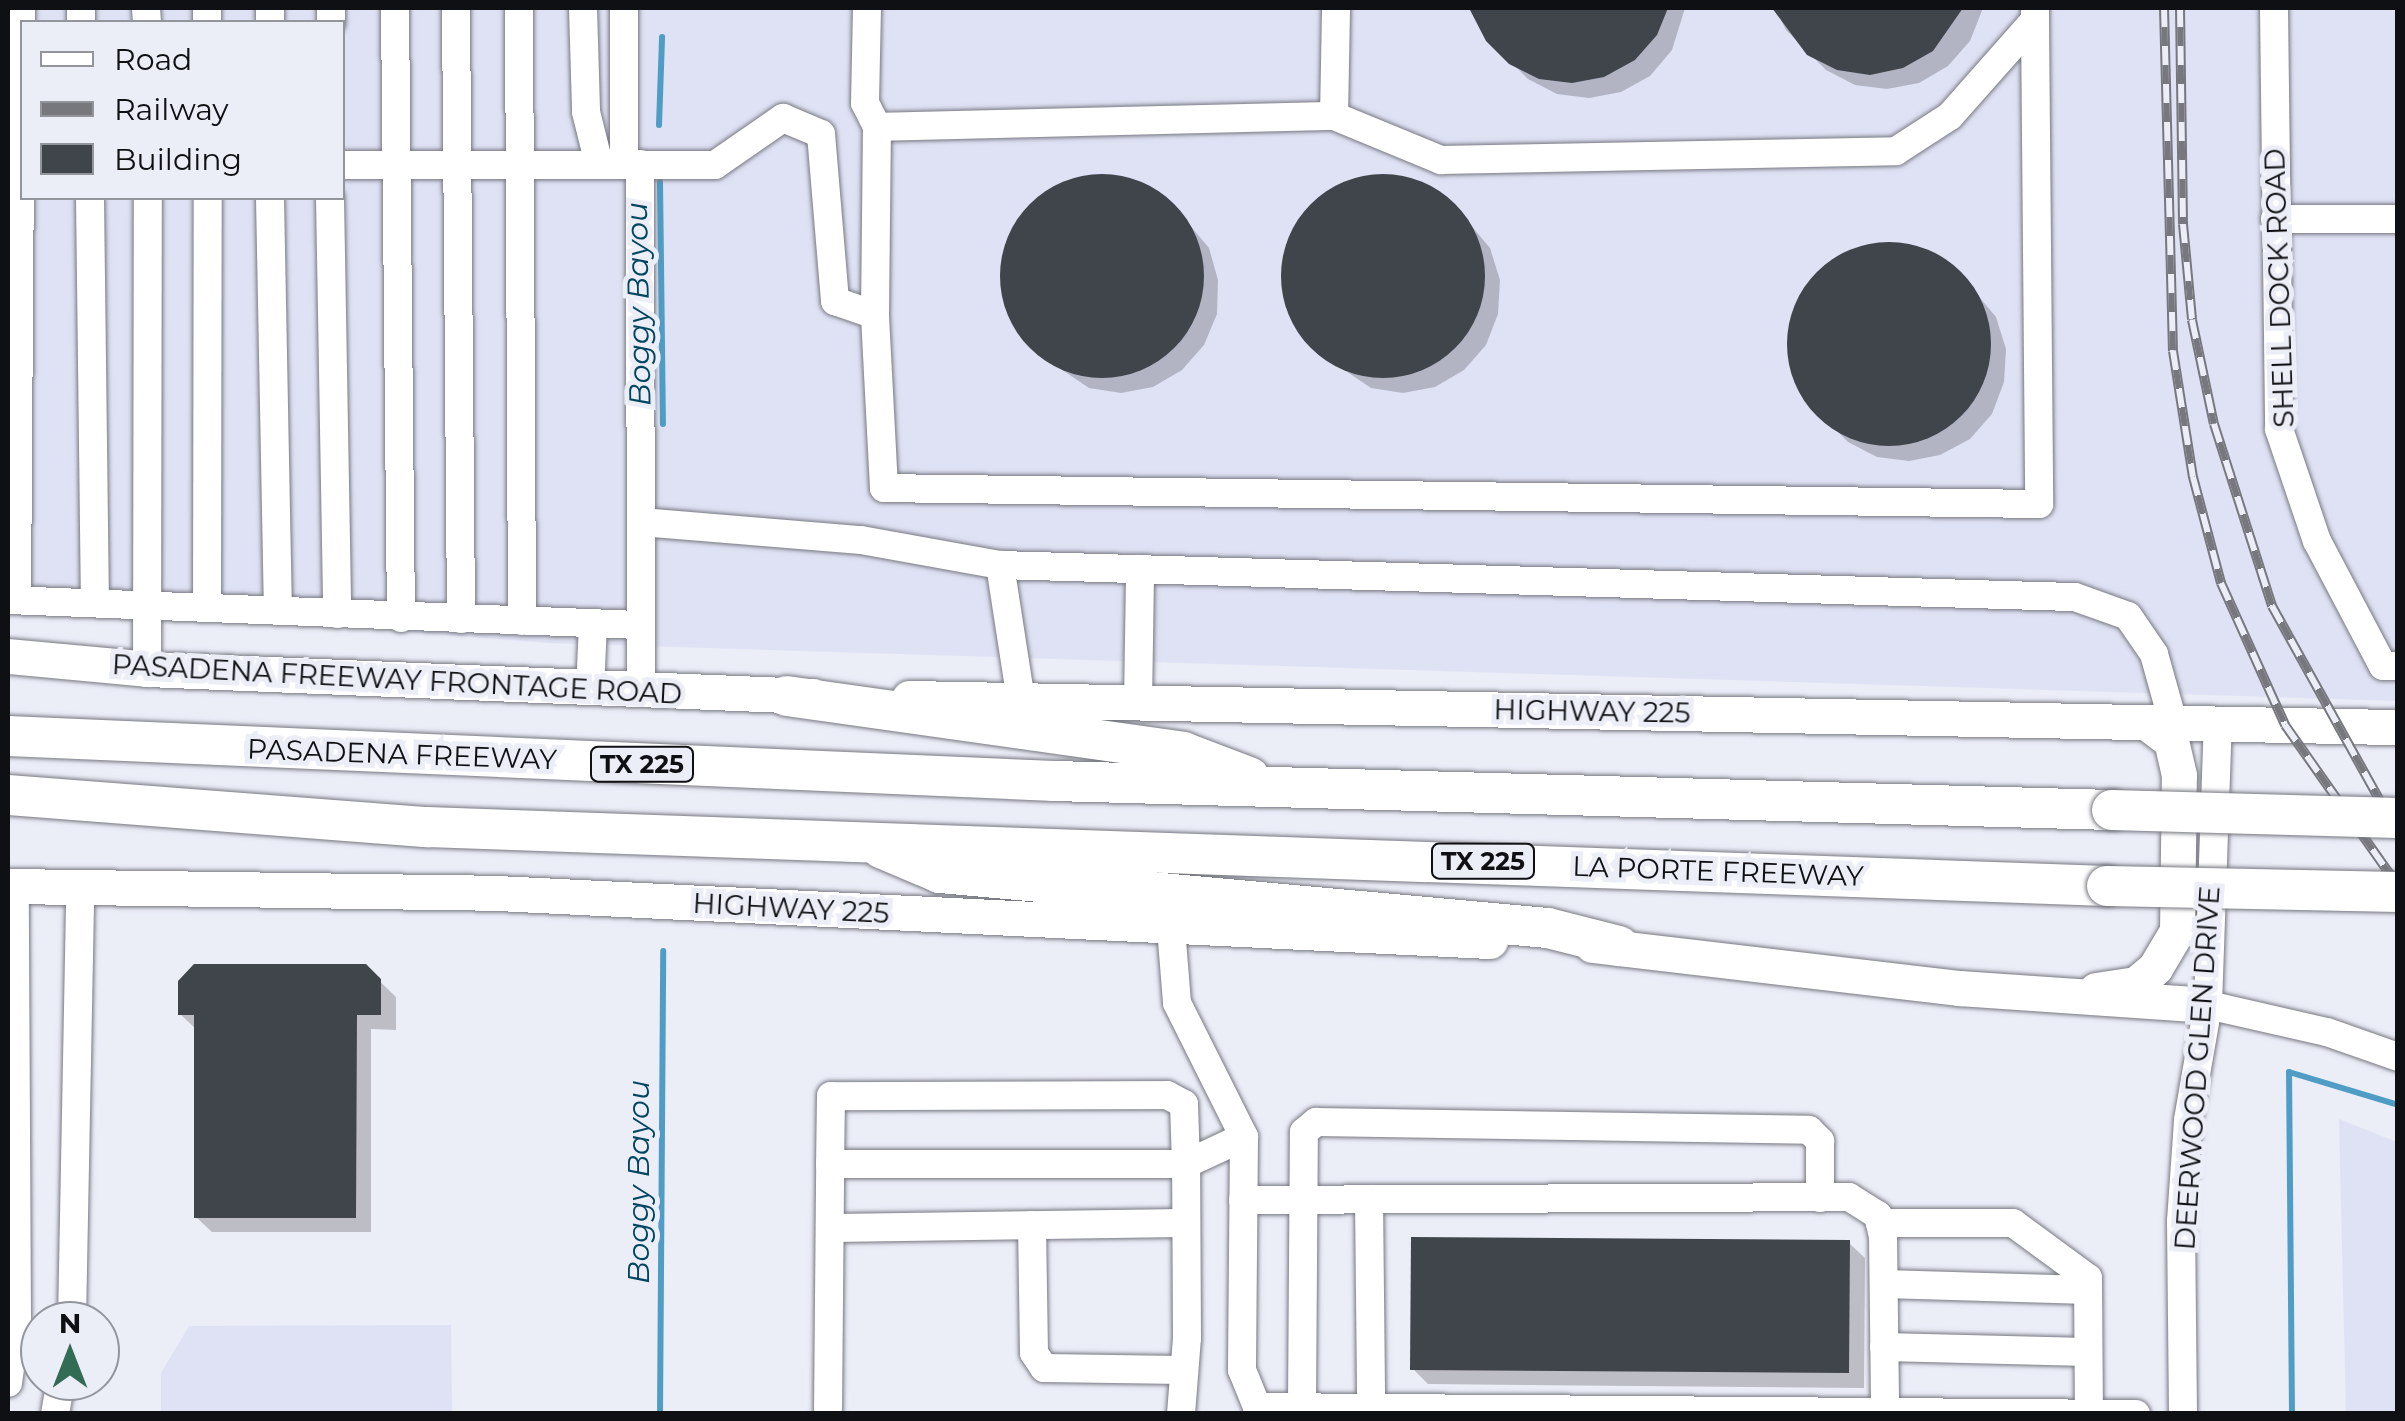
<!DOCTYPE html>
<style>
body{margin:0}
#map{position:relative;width:2405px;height:1421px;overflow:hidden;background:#ebedf7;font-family:Montserrat,sans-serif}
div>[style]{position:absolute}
.built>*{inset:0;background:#dfe2f4}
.shadow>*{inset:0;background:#0003}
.stream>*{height:6px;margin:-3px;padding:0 3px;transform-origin:3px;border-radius:3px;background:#4f9dc4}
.building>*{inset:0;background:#40454c}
.round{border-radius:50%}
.roads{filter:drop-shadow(0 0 2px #777881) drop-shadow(0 0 2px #777881)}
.minor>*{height:28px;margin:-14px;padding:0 14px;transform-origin:14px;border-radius:14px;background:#fff}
.major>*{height:35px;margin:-17.5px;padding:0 17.5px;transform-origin:17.5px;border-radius:17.5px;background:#fff}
.highway>*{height:40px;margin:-20px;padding:0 20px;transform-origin:20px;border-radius:20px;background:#fff}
.rail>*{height:10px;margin-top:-5px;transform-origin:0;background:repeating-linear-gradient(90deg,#ebedf7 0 19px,#77787e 0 38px);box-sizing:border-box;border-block:2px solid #77787e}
.bridges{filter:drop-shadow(0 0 2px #777881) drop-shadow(0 0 2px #777881)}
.highway-bridge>*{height:40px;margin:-20px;padding:0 20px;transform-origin:20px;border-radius:20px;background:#fff}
span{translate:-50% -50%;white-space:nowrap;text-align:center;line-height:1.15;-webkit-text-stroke:10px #ebedf7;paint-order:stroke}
.shield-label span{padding:2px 8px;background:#ebedf7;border:2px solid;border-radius:8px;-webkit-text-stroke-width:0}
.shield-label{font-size:25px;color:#0f1013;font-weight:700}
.street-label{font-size:28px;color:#0f1013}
.water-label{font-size:30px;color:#004560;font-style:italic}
.frame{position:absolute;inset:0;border:10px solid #0f1013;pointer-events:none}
.legend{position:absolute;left:20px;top:20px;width:325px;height:180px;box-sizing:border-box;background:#ebedf7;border:2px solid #93959c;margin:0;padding:12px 18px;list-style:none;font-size:30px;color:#0f1013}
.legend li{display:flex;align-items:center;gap:20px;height:50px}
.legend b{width:50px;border:2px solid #93959c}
.north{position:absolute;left:20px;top:1301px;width:100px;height:100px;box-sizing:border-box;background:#ebedf7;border:2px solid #93959c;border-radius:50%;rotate:0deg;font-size:28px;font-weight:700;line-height:40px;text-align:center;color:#0f1013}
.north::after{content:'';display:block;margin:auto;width:35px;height:45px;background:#336c54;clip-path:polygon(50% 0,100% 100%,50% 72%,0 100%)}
</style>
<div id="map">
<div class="built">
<i style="clip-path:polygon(evenodd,8px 8px,2397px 8px,2397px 701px,550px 643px,8px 601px,8px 8px,22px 22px,342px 22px,342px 198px,22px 198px,22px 22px)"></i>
<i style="clip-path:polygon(2339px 1119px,2397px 1142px,2397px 1413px,2346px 1413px)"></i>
<i style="clip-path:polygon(451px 1325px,452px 1413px,161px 1413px,161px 1373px,189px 1326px)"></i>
</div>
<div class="shadow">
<i style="clip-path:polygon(1473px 8px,1685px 8px,1672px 50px,1650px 76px,1621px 92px,1589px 98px,1557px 94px,1528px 79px,1488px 39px)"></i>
<i style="clip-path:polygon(1775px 8px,1983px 8px,1970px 41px,1948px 66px,1919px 83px,1887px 89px,1855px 85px,1826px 70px,1786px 30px)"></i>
<i style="clip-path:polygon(1111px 176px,1144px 185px,1172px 204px,1209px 248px,1218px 280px,1217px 314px,1204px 345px,1182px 370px,1153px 387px,1121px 393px,1089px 388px,1043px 357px,1020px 334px,1006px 305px,1002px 273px,1008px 241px,1024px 213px,1048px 192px,1078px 179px)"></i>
<i style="clip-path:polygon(1393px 176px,1425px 185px,1453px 204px,1490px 248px,1500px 280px,1498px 314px,1486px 345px,1464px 370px,1435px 387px,1403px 393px,1371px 388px,1325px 357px,1302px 334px,1287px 305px,1283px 273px,1289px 241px,1305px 213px,1330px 192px,1360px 179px)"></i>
<i style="clip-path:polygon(1899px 245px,1931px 254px,1959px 273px,1996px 317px,2006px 349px,2004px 382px,1992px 414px,1970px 439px,1940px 455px,1909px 461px,1877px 457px,1848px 442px,1808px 402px,1793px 373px,1789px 341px,1795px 310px,1811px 282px,1836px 260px,1865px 247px)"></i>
<i style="clip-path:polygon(365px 967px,396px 997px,396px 1030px,371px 1029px,371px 1232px,212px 1232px,196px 1217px,197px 1030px,180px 1014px)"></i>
<i style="clip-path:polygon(1849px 1243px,1865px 1258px,1864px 1388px,1428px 1384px,1413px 1369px)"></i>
</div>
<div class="stream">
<i style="left:659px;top:125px;width:88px;rotate:-88deg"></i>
<i style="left:660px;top:182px;width:242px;rotate:89.3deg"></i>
<i style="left:660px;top:1414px;width:463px;rotate:-89.6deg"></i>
<i style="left:2292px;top:1414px;width:342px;rotate:-90.5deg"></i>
<i style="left:2289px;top:1072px;width:114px;rotate:16.8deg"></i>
</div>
<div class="building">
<i style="clip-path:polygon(1469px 8px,1668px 8px,1657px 35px,1635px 60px,1604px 77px,1572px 83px,1539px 79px,1509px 64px,1486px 41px)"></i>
<i style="clip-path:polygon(1772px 8px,1963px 8px,1933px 51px,1903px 68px,1870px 75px,1837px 70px,1807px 55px)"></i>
<i class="round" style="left:1000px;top:174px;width:204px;height:204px"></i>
<i class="round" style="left:1281px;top:174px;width:204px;height:204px"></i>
<i class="round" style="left:1787px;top:242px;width:204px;height:204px"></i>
<i style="clip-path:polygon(194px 964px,366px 964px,381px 979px,381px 1015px,357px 1015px,356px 1218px,194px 1218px,194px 1015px,178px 1015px,178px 981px)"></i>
<i style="clip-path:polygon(1411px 1237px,1850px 1240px,1849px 1373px,1410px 1370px)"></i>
</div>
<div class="roads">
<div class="minor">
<i style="left:146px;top:8px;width:14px;rotate:86deg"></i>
<i style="left:207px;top:8px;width:14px;rotate:90deg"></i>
<i style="left:270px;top:8px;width:14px;rotate:90deg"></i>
<i style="left:395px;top:8px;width:610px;rotate:89.44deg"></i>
<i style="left:456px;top:8px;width:611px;rotate:89.53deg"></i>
<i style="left:519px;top:8px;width:613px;rotate:89.72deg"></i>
<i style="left:583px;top:8px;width:104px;rotate:88.3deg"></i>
<i style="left:586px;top:112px;width:54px;rotate:76deg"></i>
<i style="left:867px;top:8px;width:95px;rotate:91.2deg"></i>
<i style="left:865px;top:103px;width:27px;rotate:63deg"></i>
<i style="left:2274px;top:8px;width:421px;rotate:89.3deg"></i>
<i style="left:2279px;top:429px;width:118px;rotate:71.3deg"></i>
<i style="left:2317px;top:541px;width:141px;rotate:62.2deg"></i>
<i style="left:2383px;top:666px;width:15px"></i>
<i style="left:2035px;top:20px;width:484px;rotate:89.5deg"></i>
<i style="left:2039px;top:504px;width:1155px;rotate:-179.21deg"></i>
<i style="left:884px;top:488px;width:173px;rotate:-93deg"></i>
<i style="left:875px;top:315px;width:188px;rotate:-89.4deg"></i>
<i style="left:877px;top:127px;width:457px;rotate:-1.4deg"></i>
<i style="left:1334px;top:116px;width:116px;rotate:22.4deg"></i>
<i style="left:1441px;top:160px;width:455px;rotate:-1.1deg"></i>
<i style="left:1896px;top:151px;width:64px;rotate:-32.9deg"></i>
<i style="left:1950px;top:116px;width:128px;rotate:-48.5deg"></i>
<i style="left:2035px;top:20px;width:12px;rotate:-90deg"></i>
<i style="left:81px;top:22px;width:14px;rotate:-90deg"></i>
<i style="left:331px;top:22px;width:14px;rotate:-90deg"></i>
<i style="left:1334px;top:116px;width:108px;rotate:-88.9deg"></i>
<i style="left:624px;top:164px;width:156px;rotate:-90deg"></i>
<i style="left:640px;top:164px;width:529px;rotate:89.89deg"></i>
<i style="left:342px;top:165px;width:373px"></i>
<i style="left:715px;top:165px;width:83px;rotate:-34.7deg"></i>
<i style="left:783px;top:118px;width:41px;rotate:22.8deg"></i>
<i style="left:821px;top:134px;width:168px;rotate:85.2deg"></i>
<i style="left:835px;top:301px;width:42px;rotate:19.3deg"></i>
<i style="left:90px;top:198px;width:404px;rotate:89.3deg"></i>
<i style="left:270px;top:198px;width:413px;rotate:88.9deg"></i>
<i style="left:330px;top:198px;width:416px;rotate:89deg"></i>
<i style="left:2275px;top:219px;width:123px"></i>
<i style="left:641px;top:522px;width:221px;rotate:4.7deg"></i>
<i style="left:861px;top:540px;width:141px;rotate:10.2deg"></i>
<i style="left:1000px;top:565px;width:138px;rotate:81.2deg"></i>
<i style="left:1000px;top:565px;width:1075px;rotate:1.71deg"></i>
<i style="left:2075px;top:597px;width:56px;rotate:19.7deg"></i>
<i style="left:2128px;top:616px;width:46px;rotate:55.6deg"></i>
<i style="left:2154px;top:654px;width:71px;rotate:74.4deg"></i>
<i style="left:8px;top:600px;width:632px;rotate:2.27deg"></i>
<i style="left:17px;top:600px;width:592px;rotate:-89.61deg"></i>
<i style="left:207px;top:607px;width:409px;rotate:-89.9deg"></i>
<i style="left:147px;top:669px;width:471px;rotate:-89.9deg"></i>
<i style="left:590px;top:690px;width:67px;rotate:-87.4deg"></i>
<i style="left:1138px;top:703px;width:134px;rotate:-89.1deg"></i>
<i style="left:1171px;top:928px;width:75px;rotate:85.4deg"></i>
<i style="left:1177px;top:1003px;width:150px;rotate:63.4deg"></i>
<i style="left:1244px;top:1137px;width:233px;rotate:90.5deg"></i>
<i style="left:1242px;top:1370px;width:48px;rotate:67.8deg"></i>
<i style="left:2208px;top:1005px;width:122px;rotate:12.8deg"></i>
<i style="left:2327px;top:1032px;width:75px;rotate:19.4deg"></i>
<i style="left:1369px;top:1199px;width:205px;rotate:89.4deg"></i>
<i style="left:1243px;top:1200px;width:606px;rotate:-0.28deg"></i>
<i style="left:1849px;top:1197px;width:34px;rotate:32deg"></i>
<i style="left:1878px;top:1215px;width:23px;rotate:77deg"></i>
<i style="left:1883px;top:1237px;width:175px;rotate:89.3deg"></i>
<i style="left:1880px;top:1223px;width:133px"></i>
<i style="left:2013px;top:1223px;width:93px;rotate:36.3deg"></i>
<i style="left:2088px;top:1278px;width:134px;rotate:89.6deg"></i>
<i style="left:1032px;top:1225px;width:128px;rotate:89.1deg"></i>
<i style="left:1034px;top:1353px;width:18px;rotate:56deg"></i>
<i style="left:1044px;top:1368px;width:138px;rotate:0.8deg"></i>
<i style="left:830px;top:1228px;width:356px;rotate:-0.8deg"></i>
<i style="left:1884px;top:1284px;width:204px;rotate:1.7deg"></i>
<i style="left:72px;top:1321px;width:432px;rotate:-88.9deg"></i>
<i style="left:1884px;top:1347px;width:204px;rotate:1.4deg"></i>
<i style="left:8px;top:1383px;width:66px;rotate:-82.1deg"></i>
<i style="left:17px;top:1318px;width:432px;rotate:-90.3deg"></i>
<i style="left:1302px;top:1406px;width:274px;rotate:-89.6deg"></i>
<i style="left:1304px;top:1132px;width:16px;rotate:-40deg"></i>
<i style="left:1316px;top:1122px;width:493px;rotate:0.9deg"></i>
<i style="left:1809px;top:1130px;width:16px;rotate:45deg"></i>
<i style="left:1820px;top:1141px;width:57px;rotate:90deg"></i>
<i style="left:1257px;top:1407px;width:879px;rotate:0.46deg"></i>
<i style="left:55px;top:1414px;width:34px;rotate:-80deg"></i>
<i style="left:828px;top:1414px;width:250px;rotate:-89.5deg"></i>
<i style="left:1181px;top:1414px;width:76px;rotate:-85.5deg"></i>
<i style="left:1187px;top:1338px;width:174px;rotate:-90.3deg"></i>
<i style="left:1186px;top:1164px;width:60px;rotate:-91.9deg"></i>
<i style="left:1184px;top:1104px;width:19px;rotate:-152deg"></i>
<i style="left:1167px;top:1095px;width:336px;rotate:179.8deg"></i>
<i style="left:831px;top:1096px;width:68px;rotate:90.8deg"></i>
<i style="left:830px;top:1164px;width:356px"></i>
<i style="left:1186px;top:1164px;width:64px;rotate:-25deg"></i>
<i style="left:2183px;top:1414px;width:193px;rotate:-90.6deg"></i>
<i style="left:2181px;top:1221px;width:101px;rotate:-86deg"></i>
<i style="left:2188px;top:1120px;width:117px;rotate:-80.1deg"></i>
<i style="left:2208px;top:1005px;width:282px;rotate:-88deg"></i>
</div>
<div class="major">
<i style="left:8px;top:656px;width:140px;rotate:5.3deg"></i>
<i style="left:147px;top:669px;width:666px;rotate:2.33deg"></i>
<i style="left:909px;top:698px;width:1489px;rotate:1.12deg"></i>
<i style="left:8px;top:886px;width:489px;rotate:0.8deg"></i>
<i style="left:497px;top:893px;width:994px;rotate:2.77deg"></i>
<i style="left:1592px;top:945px;width:370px;rotate:6.7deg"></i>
<i style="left:1959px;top:988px;width:250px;rotate:3.9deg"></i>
<i style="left:2096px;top:990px;width:40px;rotate:-8.5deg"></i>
<i style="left:2136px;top:984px;width:25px;rotate:-40deg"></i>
<i style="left:2155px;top:968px;width:43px;rotate:-59.3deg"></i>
<i style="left:2177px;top:931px;width:156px;rotate:-89.3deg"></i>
<i style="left:2179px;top:775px;width:35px;rotate:-103deg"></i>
<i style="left:2171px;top:741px;width:31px;rotate:-143deg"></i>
</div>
<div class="highway">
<i style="left:787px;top:696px;width:400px;rotate:8deg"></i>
<i style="left:1183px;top:752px;width:71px;rotate:20.7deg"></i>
<i style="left:8px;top:736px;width:1047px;rotate:2.46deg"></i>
<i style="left:1054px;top:781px;width:1058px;rotate:1.57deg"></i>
<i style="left:8px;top:795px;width:420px;rotate:4.4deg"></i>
<i style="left:427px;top:827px;width:1681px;rotate:2.01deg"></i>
<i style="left:881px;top:848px;width:64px;rotate:23deg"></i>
<i style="left:940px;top:873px;width:610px;rotate:5.17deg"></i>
<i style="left:1548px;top:928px;width:73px;rotate:14.2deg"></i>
</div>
</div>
<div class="rail">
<i style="left:2164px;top:8px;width:343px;rotate:88.5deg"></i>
<i style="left:2173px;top:351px;width:128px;rotate:81deg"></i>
<i style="left:2193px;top:477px;width:110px;rotate:75.2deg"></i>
<i style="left:2221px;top:583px;width:156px;rotate:65.7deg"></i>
<i style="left:2285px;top:725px;width:197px;rotate:54.9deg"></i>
<i style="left:2180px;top:8px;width:216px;rotate:89.2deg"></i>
<i style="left:2183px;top:224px;width:96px;rotate:84.6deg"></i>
<i style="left:2192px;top:320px;width:106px;rotate:78.1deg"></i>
<i style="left:2214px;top:424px;width:191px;rotate:72.3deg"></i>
<i style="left:2272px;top:606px;width:260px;rotate:61deg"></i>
</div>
<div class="bridges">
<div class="highway-bridge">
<i style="left:2112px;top:810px;width:286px;rotate:1.6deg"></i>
<i style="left:2107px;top:886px;width:291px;rotate:1.2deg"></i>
</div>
</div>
<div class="shield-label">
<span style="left:642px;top:764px">TX 225</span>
<span style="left:1483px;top:861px">TX 225</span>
</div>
<div class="street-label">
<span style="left:2279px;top:288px;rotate:-92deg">SHELL DOCK ROAD</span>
<span style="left:397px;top:679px;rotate:3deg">PASADENA FREEWAY FRONTAGE ROAD</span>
<span style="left:1592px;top:711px;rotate:1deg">HIGHWAY 225</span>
<span style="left:402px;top:754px;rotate:2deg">PASADENA FREEWAY</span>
<span style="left:1718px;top:871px;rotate:2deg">LA PORTE FREEWAY</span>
<span style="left:791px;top:908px;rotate:3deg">HIGHWAY 225</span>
<span style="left:2197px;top:1068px;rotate:-86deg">DEERWOOD GLEN DRIVE</span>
</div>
<div class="water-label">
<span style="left:639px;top:304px;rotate:-91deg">Boggy Bayou</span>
<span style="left:639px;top:1182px;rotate:-90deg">Boggy Bayou</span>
</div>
<div class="frame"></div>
<ul class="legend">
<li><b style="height:12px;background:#fff"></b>Road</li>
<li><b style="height:12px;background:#77787e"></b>Railway</li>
<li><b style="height:28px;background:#40454c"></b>Building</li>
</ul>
<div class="north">N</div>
</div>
